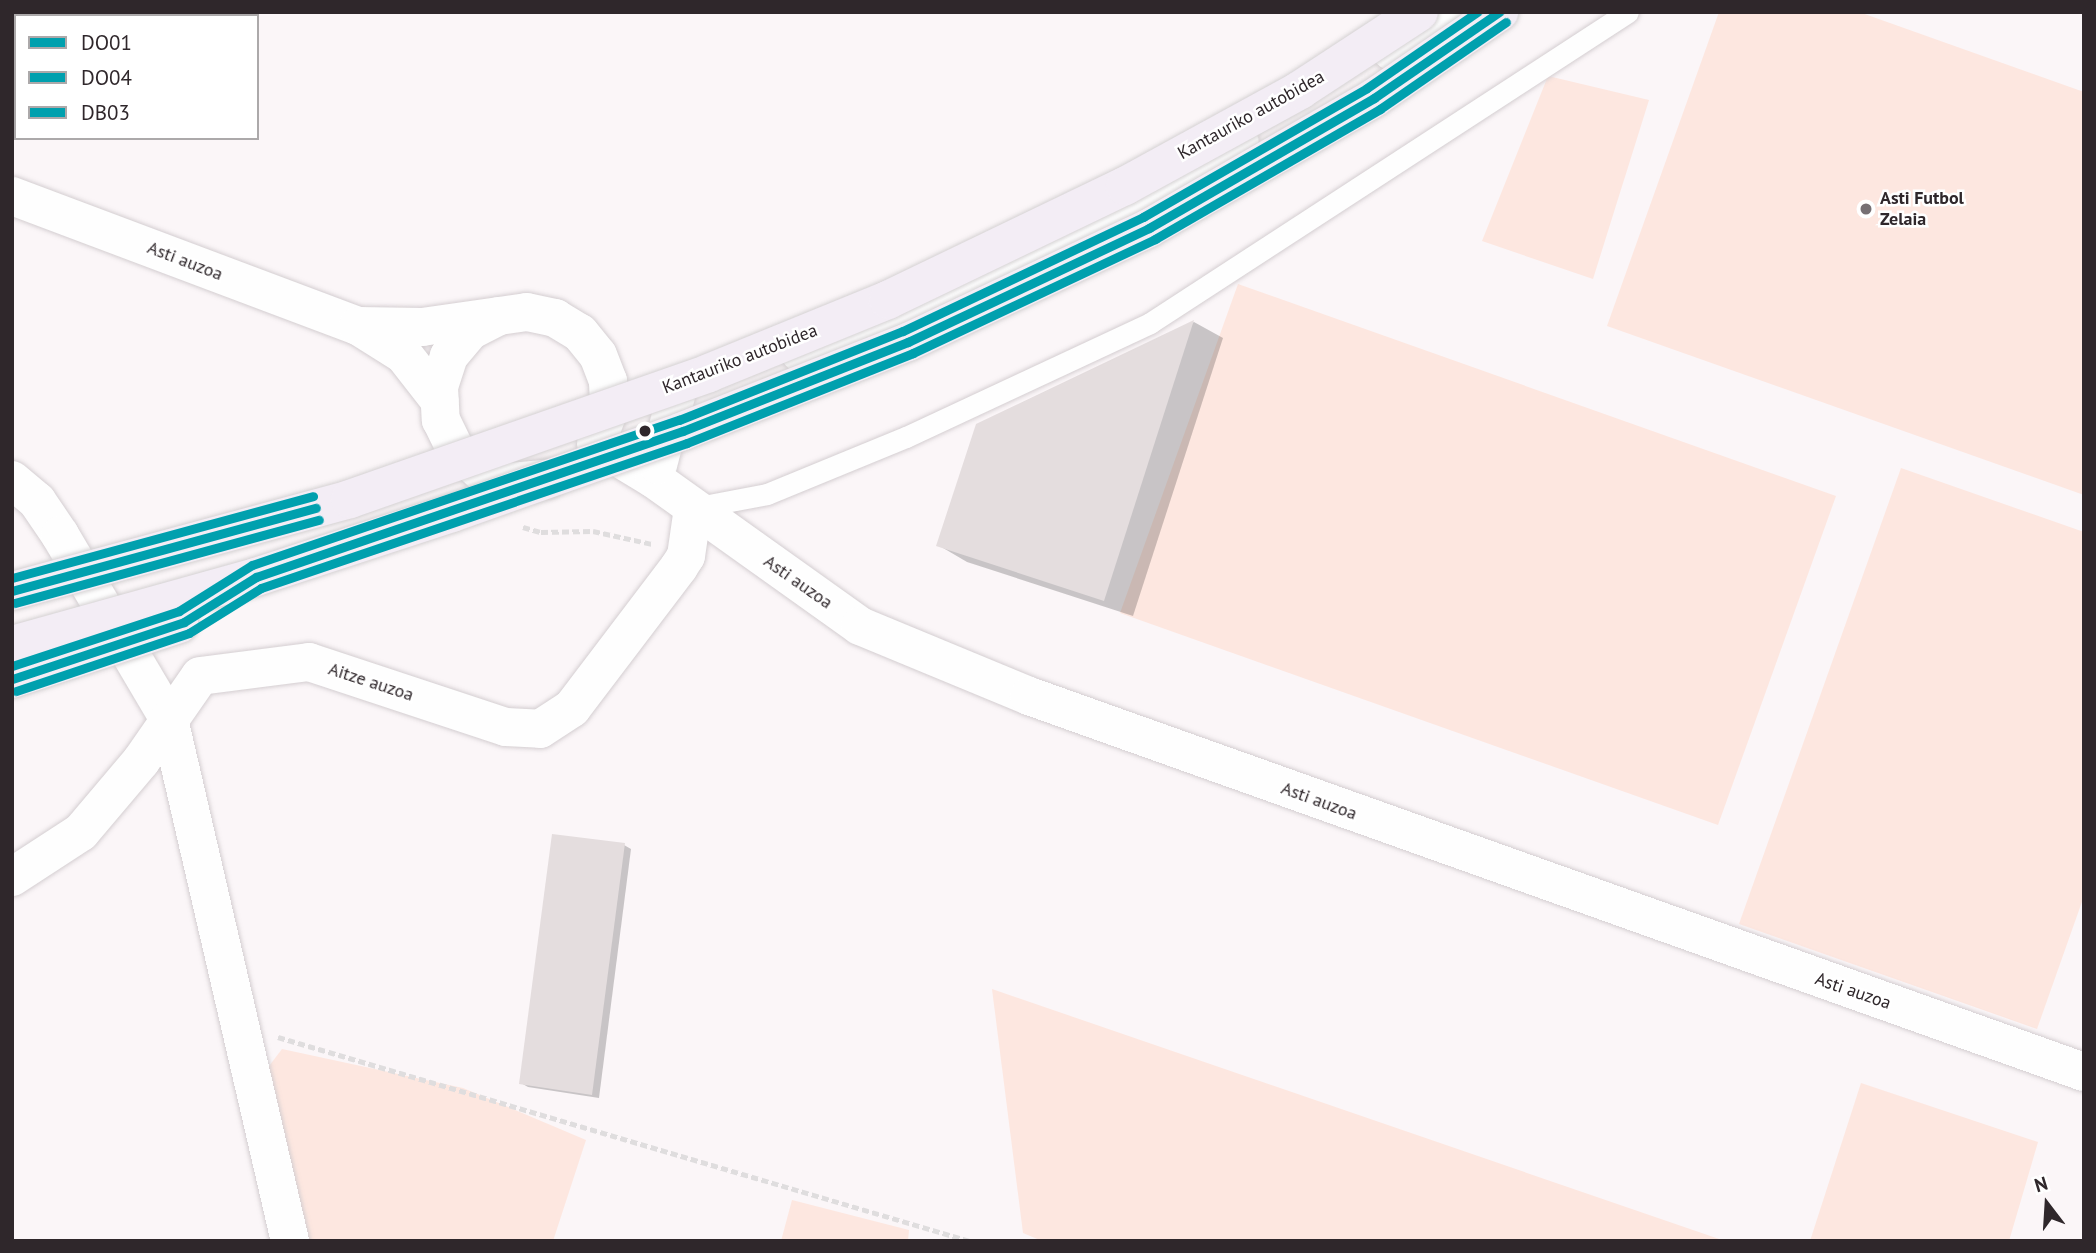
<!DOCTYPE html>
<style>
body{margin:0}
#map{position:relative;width:2096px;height:1253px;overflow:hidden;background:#fbf6f8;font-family:"PT Sans",sans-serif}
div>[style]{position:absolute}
.green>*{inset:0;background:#fde7e0}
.shadow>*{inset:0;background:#0003}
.building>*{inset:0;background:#e4ddde}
.path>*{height:4.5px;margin-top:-2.25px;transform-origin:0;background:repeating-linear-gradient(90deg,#dfddde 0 7px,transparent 0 10.5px)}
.roads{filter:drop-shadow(0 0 2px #d4ced1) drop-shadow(0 0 2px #d4ced1)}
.lane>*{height:21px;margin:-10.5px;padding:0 10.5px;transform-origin:10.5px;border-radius:10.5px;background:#fefefe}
.street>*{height:38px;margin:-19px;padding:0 19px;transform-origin:19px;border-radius:19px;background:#fefefe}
.bridges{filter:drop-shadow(0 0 2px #d4d1d2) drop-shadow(0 0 2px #d4d1d2)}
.highway-bridge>*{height:38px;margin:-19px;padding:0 19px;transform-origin:19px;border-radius:19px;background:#f3edf5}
.bus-1>*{height:9px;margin:-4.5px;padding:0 4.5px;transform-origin:4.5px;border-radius:4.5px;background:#00a0ae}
.bus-2>*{height:9px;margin:-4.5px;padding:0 4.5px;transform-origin:4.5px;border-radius:4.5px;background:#00a0ae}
.bus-3>*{height:9px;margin:-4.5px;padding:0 4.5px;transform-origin:4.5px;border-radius:4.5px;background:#00a0ae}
.dots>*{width:19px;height:19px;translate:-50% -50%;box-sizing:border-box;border:4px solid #fff;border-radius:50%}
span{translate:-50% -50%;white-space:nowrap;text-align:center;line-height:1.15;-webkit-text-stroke:5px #fff;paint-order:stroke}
.street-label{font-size:18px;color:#2f272b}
.poi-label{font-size:18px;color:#2f272b;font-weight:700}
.left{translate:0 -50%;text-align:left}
.frame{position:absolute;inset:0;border:14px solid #2f272b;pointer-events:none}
.legend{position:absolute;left:14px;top:14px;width:245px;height:126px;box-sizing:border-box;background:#fff;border:2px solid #aca9aa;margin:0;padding:9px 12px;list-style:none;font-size:21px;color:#2f272b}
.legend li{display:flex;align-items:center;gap:14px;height:35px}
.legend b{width:35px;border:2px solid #aca9aa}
.north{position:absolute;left:2012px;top:1169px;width:70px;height:70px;-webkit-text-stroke:5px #fff;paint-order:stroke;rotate:343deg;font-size:19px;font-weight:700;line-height:28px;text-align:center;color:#2f272b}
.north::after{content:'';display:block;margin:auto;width:24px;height:32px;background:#2f272b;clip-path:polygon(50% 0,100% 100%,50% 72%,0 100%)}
</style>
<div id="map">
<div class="green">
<i style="clip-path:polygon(1719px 12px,1859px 12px,2084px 92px,2084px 495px,1607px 326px)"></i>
<i style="clip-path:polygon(1548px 76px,1649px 100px,1593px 279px,1482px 241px)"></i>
<i style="clip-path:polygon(1238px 284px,1836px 496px,1718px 825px,1120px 613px)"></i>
<i style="clip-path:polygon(1901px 468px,2084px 532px,2084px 896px,2037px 1029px,1739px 924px)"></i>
<i style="clip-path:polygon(992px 989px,1725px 1241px,1042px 1241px,1023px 1233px)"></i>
<i style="clip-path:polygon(282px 1049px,463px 1088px,586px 1140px,553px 1241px,306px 1241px,263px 1074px)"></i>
<i style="clip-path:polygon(1861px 1083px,2038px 1142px,2009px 1241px,1810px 1241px)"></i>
<i style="clip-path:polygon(792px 1200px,909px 1230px,908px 1241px,781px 1241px)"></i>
</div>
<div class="shadow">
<i style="clip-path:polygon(1194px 322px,1223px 338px,1133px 616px,967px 562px,938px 545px,978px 426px)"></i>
<i style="clip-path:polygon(624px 845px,631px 849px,599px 1098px,528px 1087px,521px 1083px)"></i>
</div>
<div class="building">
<i style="clip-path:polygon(1194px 320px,1104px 601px,936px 546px,976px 424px)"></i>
<i style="clip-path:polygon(552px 834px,625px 843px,592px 1095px,519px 1084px)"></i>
</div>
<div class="path">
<i style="left:523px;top:527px;width:19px;rotate:16deg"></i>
<i style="left:541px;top:532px;width:52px;rotate:-1.1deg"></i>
<i style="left:593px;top:531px;width:60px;rotate:12.4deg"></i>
<i style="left:278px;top:1037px;width:721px;rotate:16.43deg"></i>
</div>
<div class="roads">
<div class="lane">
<i style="left:693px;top:508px;width:75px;rotate:-10.7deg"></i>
<i style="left:767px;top:494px;width:150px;rotate:-22.3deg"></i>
<i style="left:906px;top:437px;width:269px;rotate:-25deg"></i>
<i style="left:1150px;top:323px;width:570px;rotate:-33.05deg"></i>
</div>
<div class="street">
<i style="left:1391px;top:51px;width:71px;rotate:-33.5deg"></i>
<i style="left:12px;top:196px;width:370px;rotate:20.6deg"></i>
<i style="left:358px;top:326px;width:54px;rotate:32.2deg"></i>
<i style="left:404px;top:355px;width:58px;rotate:52deg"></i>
<i style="left:499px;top:316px;width:33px;rotate:153deg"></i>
<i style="left:470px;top:331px;width:33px;rotate:130deg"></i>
<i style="left:449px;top:356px;width:33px;rotate:108deg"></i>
<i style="left:439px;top:387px;width:33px;rotate:87deg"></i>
<i style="left:441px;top:420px;width:32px;rotate:64deg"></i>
<i style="left:455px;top:449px;width:33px;rotate:41deg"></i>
<i style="left:480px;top:471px;width:32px;rotate:20deg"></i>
<i style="left:510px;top:482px;width:37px;rotate:-5deg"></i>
<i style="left:358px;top:326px;width:64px;rotate:0.9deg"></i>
<i style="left:422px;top:327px;width:106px;rotate:-8.1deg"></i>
<i style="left:527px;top:312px;width:29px;rotate:12deg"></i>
<i style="left:555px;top:318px;width:29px;rotate:31deg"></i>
<i style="left:580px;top:333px;width:28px;rotate:51deg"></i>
<i style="left:598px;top:355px;width:28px;rotate:69deg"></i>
<i style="left:608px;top:381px;width:29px;rotate:88deg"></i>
<i style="left:609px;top:410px;width:31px;rotate:111deg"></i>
<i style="left:800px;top:353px;width:71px;rotate:-18.9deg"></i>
<i style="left:867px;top:330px;width:307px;rotate:-25.1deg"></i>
<i style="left:1145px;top:200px;width:111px;rotate:-31.4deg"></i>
<i style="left:596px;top:444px;width:68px;rotate:31.1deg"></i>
<i style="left:654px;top:479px;width:253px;rotate:35.5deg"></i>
<i style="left:860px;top:626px;width:183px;rotate:22.5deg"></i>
<i style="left:1029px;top:696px;width:1120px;rotate:19.62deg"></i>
<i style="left:658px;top:465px;width:71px;rotate:-75.4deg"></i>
<i style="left:12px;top:480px;width:33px;rotate:40deg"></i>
<i style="left:37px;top:501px;width:41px;rotate:55.9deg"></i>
<i style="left:60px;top:535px;width:214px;rotate:59.4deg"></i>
<i style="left:169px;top:719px;width:536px;rotate:76.95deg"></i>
<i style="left:12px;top:877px;width:82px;rotate:-33.1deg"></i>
<i style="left:81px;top:832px;width:93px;rotate:-49.8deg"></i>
<i style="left:141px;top:761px;width:103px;rotate:-55.2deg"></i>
<i style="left:200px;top:676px;width:110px;rotate:-7.3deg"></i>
<i style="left:309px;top:662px;width:207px;rotate:18.3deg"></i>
<i style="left:506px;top:727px;width:34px;rotate:3deg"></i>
<i style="left:540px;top:729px;width:38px;rotate:-33deg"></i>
<i style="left:572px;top:708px;width:177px;rotate:-52.8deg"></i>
<i style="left:679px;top:567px;width:13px;rotate:-58deg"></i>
<i style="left:686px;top:556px;width:49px;rotate:-81.7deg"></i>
</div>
</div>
<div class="bridges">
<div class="highway-bridge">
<i style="left:12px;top:591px;width:350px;rotate:-15.2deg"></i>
<i style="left:350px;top:499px;width:380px;rotate:-19.3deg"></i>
<i style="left:709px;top:373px;width:193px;rotate:-22.2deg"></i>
<i style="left:888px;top:300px;width:263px;rotate:-25.7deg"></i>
<i style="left:1125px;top:186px;width:200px;rotate:-28.7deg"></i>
<i style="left:1300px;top:90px;width:142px;rotate:-33.2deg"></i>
<i style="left:12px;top:645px;width:253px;rotate:-15.6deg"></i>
<i style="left:256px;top:577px;width:206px;rotate:-18.1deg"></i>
<i style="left:452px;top:513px;width:245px;rotate:-19.5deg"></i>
<i style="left:683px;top:431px;width:242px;rotate:-21.6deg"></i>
<i style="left:908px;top:342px;width:267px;rotate:-25.3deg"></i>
<i style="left:1149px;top:228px;width:260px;rotate:-30deg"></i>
<i style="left:1374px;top:98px;width:152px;rotate:-34.5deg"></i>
<i style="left:12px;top:679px;width:176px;rotate:-18.2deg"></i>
</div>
</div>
<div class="bus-1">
<i style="left:12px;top:591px;width:315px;rotate:-15.3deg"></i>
<i style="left:12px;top:679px;width:181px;rotate:-18.3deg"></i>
<i style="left:184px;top:622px;width:85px;rotate:-32deg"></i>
<i style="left:256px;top:577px;width:451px;rotate:-18.9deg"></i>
<i style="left:683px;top:431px;width:242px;rotate:-21.6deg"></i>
<i style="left:908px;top:342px;width:267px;rotate:-25.3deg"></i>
<i style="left:1149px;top:228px;width:260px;rotate:-30deg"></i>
<i style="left:1374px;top:98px;width:152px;rotate:-34.5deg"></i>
</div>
<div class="bus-2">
<i style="left:15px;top:603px;width:315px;rotate:-15.3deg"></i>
<i style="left:16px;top:691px;width:182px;rotate:-18.5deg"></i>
<i style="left:189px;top:633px;width:85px;rotate:-32deg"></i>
<i style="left:261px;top:588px;width:450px;rotate:-18.8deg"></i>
<i style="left:687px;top:443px;width:243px;rotate:-21.7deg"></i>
<i style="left:913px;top:353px;width:268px;rotate:-25.2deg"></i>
<i style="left:1155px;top:239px;width:260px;rotate:-30deg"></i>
<i style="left:1380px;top:109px;width:153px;rotate:-34.6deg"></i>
</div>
<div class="bus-3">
<i style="left:12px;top:578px;width:312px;rotate:-15.2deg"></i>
<i style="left:12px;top:666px;width:176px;rotate:-18.2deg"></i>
<i style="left:179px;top:611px;width:86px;rotate:-32.2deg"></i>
<i style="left:252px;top:565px;width:451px;rotate:-18.8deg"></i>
<i style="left:679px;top:420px;width:241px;rotate:-21.7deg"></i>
<i style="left:903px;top:331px;width:266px;rotate:-25.4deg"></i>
<i style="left:1143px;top:217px;width:258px;rotate:-29.9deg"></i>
<i style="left:1367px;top:88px;width:134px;rotate:-34.6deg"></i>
</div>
<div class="dots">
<i style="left:1866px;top:209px;background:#766f73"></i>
<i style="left:645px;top:431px;background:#2f272b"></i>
</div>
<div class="street-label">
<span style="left:1251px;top:115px;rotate:-29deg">Kantauriko autobidea</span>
<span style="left:185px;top:261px;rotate:21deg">Asti auzoa</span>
<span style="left:740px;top:359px;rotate:-21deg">Kantauriko autobidea</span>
<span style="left:798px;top:582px;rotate:35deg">Asti auzoa</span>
<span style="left:371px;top:682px;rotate:18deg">Aitze auzoa</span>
<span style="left:1319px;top:801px;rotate:20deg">Asti auzoa</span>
<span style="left:1853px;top:991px;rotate:19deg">Asti auzoa</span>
</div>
<div class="poi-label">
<span class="left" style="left:1880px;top:209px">Asti Futbol<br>Zelaia</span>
</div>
<div class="frame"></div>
<ul class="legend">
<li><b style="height:9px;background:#00a0ae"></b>DO01</li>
<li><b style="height:9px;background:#00a0ae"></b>DO04</li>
<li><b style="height:9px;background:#00a0ae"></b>DB03</li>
</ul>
<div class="north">N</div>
</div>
